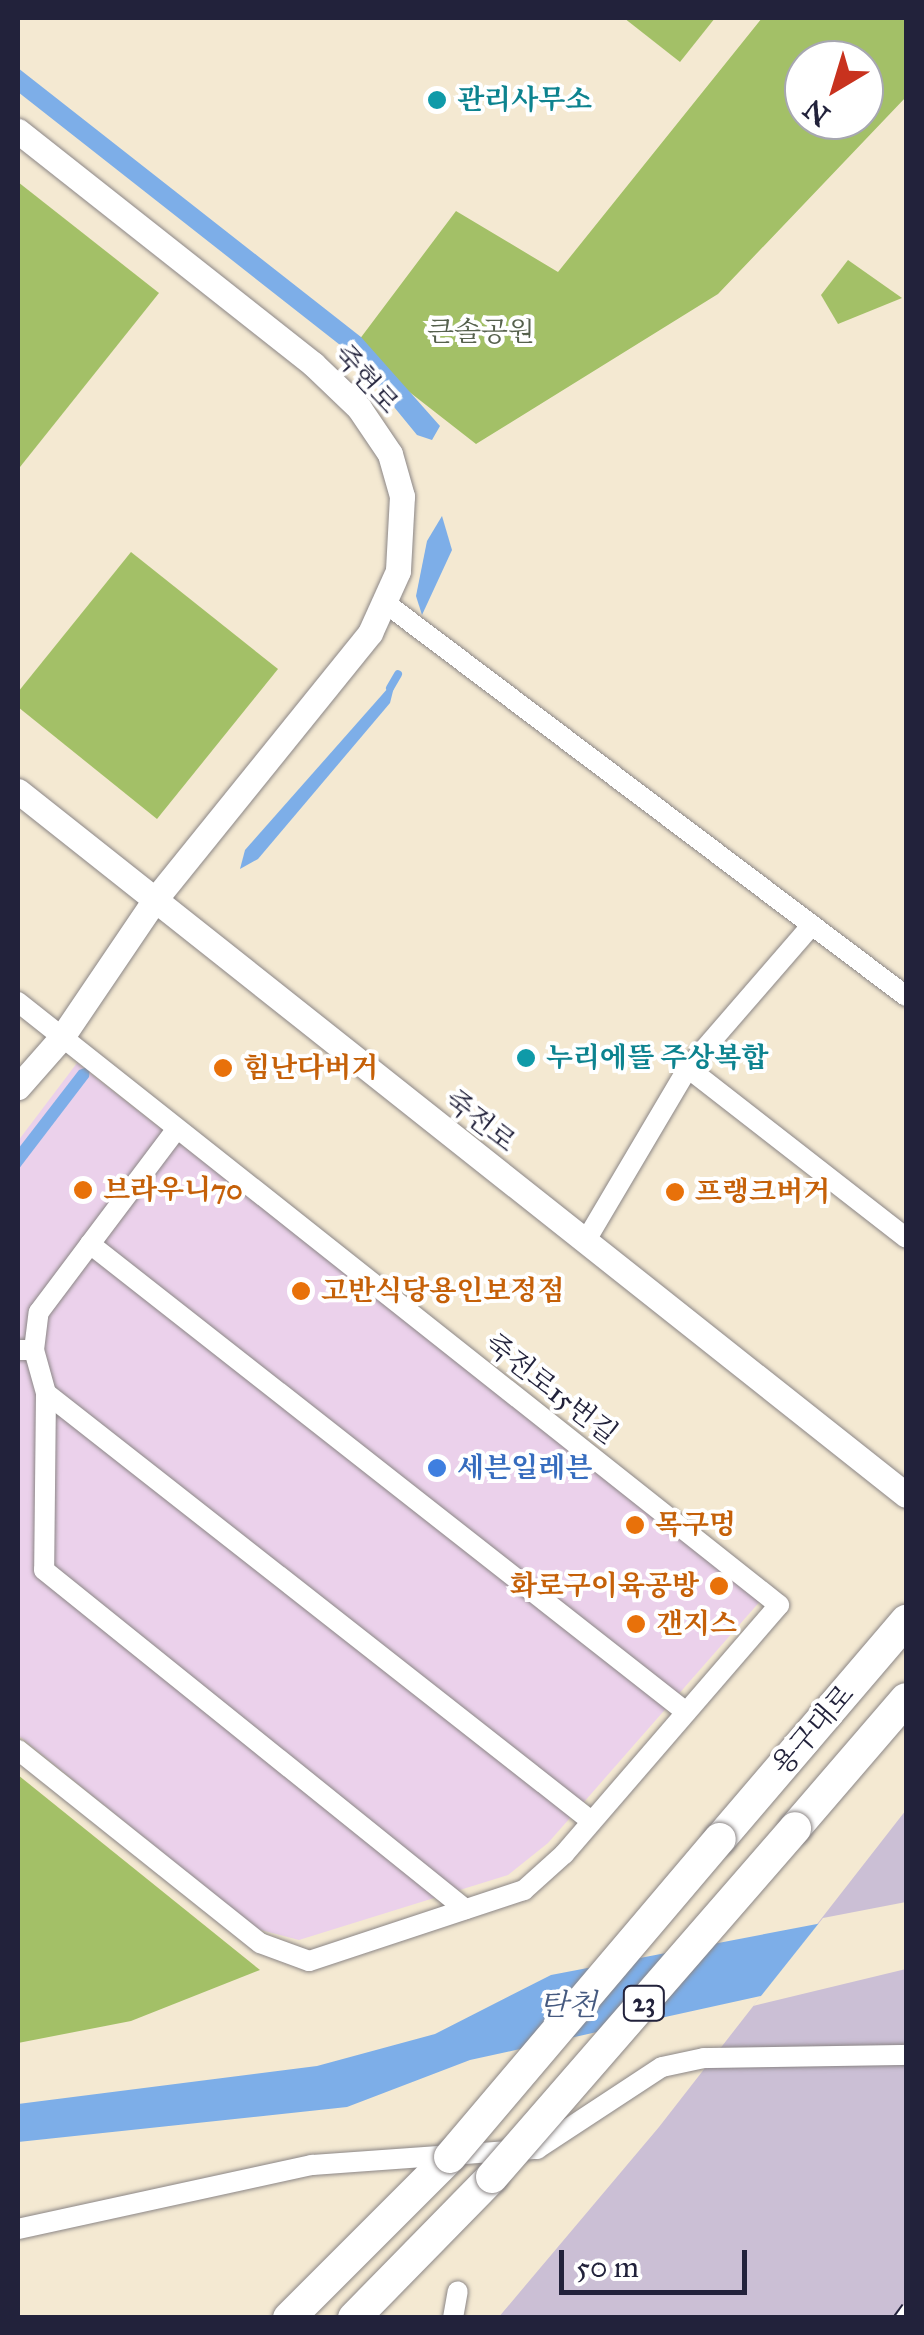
<!DOCTYPE html>
<meta charset="utf-8">
<style>
body{margin:0}
#map{position:relative;width:924px;height:2335px;overflow:hidden;background:#f4e9d2;font-family:"IM FELL Great Primer","Noto Serif KR",serif}
div>[style]{position:absolute}
.built>*{inset:0;background:#ebd1eb}
.industrial>*{inset:0;background:#cbbfd5}
.green>*{inset:0;background:#a3c067}
.water>*{inset:0;background:#7daee8}
.pier>*{inset:0;background:#f4e9d2}
.stream>*{height:8px;margin:-4px;padding:0 4px;transform-origin:4px;border-radius:4px;background:#7daee8}
.roads{filter:drop-shadow(0 0 2px #8b8686) drop-shadow(0 0 2px #8b8686)}
.minor>*{height:20px;margin:-10px;padding:0 10px;transform-origin:10px;border-radius:10px;background:#fff}
.tertiary>*{height:25px;margin:-12.5px;padding:0 12.5px;transform-origin:12.5px;border-radius:12.5px;background:#fff}
.primary>*{height:32px;margin:-16px;padding:0 16px;transform-origin:16px;border-radius:16px;background:#fff}
.rail>*{height:11px;margin-top:-5.5px;transform-origin:0;background:repeating-linear-gradient(90deg,#fff 0 22px,#22223b 0 44px);box-sizing:border-box;border-block:2px solid #22223b}
.bridges{filter:drop-shadow(0 0 2px #8b8686) drop-shadow(0 0 2px #8b8686)}
.primary-bridge>*{height:32px;margin:-16px;padding:0 16px;transform-origin:16px;border-radius:16px;background:#fff}
.dots>*{width:28px;height:28px;translate:-50% -50%;box-sizing:border-box;border:5px solid #fff;border-radius:50%}
span{translate:-50% -50%;white-space:nowrap;text-align:center;line-height:1.15;-webkit-text-stroke:8px #fff;paint-order:stroke}
.shield-label span{padding:2px 8px;background:#fff;border:2px solid;border-radius:8px;-webkit-text-stroke-width:0}
.shield-label{font-size:25px;color:#22223b;font-weight:700}
.culture-label{font-size:28px;color:#0d838f;font-weight:700}
.left{translate:0 -50%;text-align:left}
.park-label{font-size:28px;color:#56614d}
.street-label{font-size:28px;color:#22223b}
.food-label{font-size:28px;color:#c56008;font-weight:700}
.right{translate:-100% -50%;text-align:right}
.shop-label{font-size:28px;color:#366cbe;font-weight:700}
.water-label{font-size:30px;color:#465a80;font-style:italic}
.frame{position:absolute;inset:0;border:20px solid #22223b;pointer-events:none}
.north{position:absolute;left:784px;top:40px;width:100px;height:100px;box-sizing:border-box;background:#fff;border:2px solid #a7a7b1;border-radius:50%;rotate:218deg;font-size:28px;font-weight:700;line-height:40px;text-align:center;color:#22223b}
.north::after{content:'';display:block;margin:auto;width:35px;height:45px;background:#c8321e;clip-path:polygon(50% 0,100% 100%,50% 72%,0 100%)}
.scale{position:absolute;left:559px;top:2250px;width:188px;height:45px;box-sizing:border-box;border:5px solid #22223b;border-top:0;padding-left:12px;font-size:30px;line-height:35px;white-space:nowrap;color:#22223b;-webkit-text-stroke:8px #fff;paint-order:stroke}
</style>
<div id="map">
<div class="built">
<i style="clip-path:polygon(77px 1063px,762px 1599px,548px 1843px,508px 1875px,299px 1940px,257px 1929px,18px 1735px,18px 1141px)"></i>
</div>
<div class="industrial">
<i style="clip-path:polygon(906px 1810px,906px 2317px,498px 2318px,659px 2127px)"></i>
</div>
<div class="green">
<i style="clip-path:polygon(624px 18px,715px 18px,680px 62px)"></i>
<i style="clip-path:polygon(evenodd,762px 18px,906px 18px,906px 97px,718px 294px,476px 444px,353px 348px,456px 211px,558px 272px,762px 18px,804px 60px,864px 60px,864px 120px,804px 120px,804px 60px)"></i>
<i style="clip-path:polygon(18px 182px,159px 293px,20px 467px,18px 466px)"></i>
<i style="clip-path:polygon(848px 260px,902px 298px,838px 324px,821px 295px)"></i>
<i style="clip-path:polygon(131px 552px,278px 669px,157px 819px,18px 707px,18px 692px)"></i>
<i style="clip-path:polygon(18px 1775px,260px 1970px,131px 2021px,18px 2043px)"></i>
</div>
<div class="water">
<i style="clip-path:polygon(18px 68px,361px 337px,440px 426px,432px 440px,417px 435px,349px 352px,18px 92px)"></i>
<i style="clip-path:polygon(442px 516px,452px 550px,422px 615px,416px 596px,427px 541px)"></i>
<i style="clip-path:polygon(396px 679px,390px 703px,258px 859px,240px 869px,245px 850px)"></i>
<i style="clip-path:polygon(90px 1066px,89px 1077px,18px 1170px,18px 1149px,79px 1070px)"></i>
<i style="clip-path:polygon(906px 1907px,906px 1964px,470px 2060px,347px 2107px,18px 2142px,18px 2104px,317px 2066px,435px 2034px,551px 1975px)"></i>
</div>
<div class="pier">
<i style="clip-path:polygon(906px 1902px,906px 1969px,753px 2006px,823px 1918px)"></i>
</div>
<div class="stream">
<i style="left:390px;top:688px;width:16px;rotate:-60deg"></i>
</div>
<div class="roads">
<div class="minor">
<i style="left:388px;top:605px;width:649px;rotate:37.05deg"></i>
<i style="left:18px;top:1002px;width:971px;rotate:38.39deg"></i>
<i style="left:779px;top:1605px;width:329px;rotate:130.8deg"></i>
<i style="left:564px;top:1854px;width:54px;rotate:138deg"></i>
<i style="left:524px;top:1890px;width:226px;rotate:161.7deg"></i>
<i style="left:309px;top:1961px;width:52px;rotate:-159.8deg"></i>
<i style="left:260px;top:1943px;width:310px;rotate:-141.4deg"></i>
<i style="left:688px;top:1068px;width:276px;rotate:37.9deg"></i>
<i style="left:585px;top:1242px;width:202px;rotate:-59.4deg"></i>
<i style="left:688px;top:1068px;width:189px;rotate:-49.1deg"></i>
<i style="left:90px;top:1244px;width:143px;rotate:-53deg"></i>
<i style="left:18px;top:1350px;width:16px"></i>
<i style="left:34px;top:1350px;width:45px;rotate:74.4deg"></i>
<i style="left:46px;top:1393px;width:692px;rotate:38.13deg"></i>
<i style="left:34px;top:1350px;width:38px;rotate:-83deg"></i>
<i style="left:39px;top:1312px;width:85px;rotate:-53.1deg"></i>
<i style="left:90px;top:1244px;width:758px;rotate:38.14deg"></i>
<i style="left:46px;top:1393px;width:177px;rotate:90.6deg"></i>
<i style="left:44px;top:1570px;width:541px;rotate:38.84deg"></i>
<i style="left:18px;top:2229px;width:301px;rotate:-12.3deg"></i>
<i style="left:312px;top:2165px;width:226px;rotate:-4.1deg"></i>
<i style="left:537px;top:2149px;width:149px;rotate:-33.3deg"></i>
<i style="left:662px;top:2067px;width:43px;rotate:-12.1deg"></i>
<i style="left:704px;top:2058px;width:202px;rotate:-0.9deg"></i>
<i style="left:453px;top:2318px;width:27px;rotate:-80deg"></i>
</div>
<div class="tertiary">
<i style="left:18px;top:131px;width:376px;rotate:38.3deg"></i>
<i style="left:313px;top:364px;width:64px;rotate:43.7deg"></i>
<i style="left:359px;top:408px;width:55px;rotate:56deg"></i>
<i style="left:390px;top:454px;width:44px;rotate:74.1deg"></i>
<i style="left:402px;top:496px;width:75px;rotate:93.1deg"></i>
<i style="left:398px;top:571px;width:68px;rotate:114.3deg"></i>
<i style="left:370px;top:633px;width:344px;rotate:128.9deg"></i>
<i style="left:154px;top:901px;width:164px;rotate:124.1deg"></i>
<i style="left:62px;top:1037px;width:67px;rotate:131.3deg"></i>
<i style="left:18px;top:791px;width:1133px;rotate:38.41deg"></i>
</div>
<div class="primary">
<i style="left:795px;top:1828px;width:170px;rotate:-49.3deg"></i>
<i style="left:720px;top:1839px;width:287px;rotate:-49.5deg"></i>
<i style="left:289px;top:2318px;width:228px;rotate:-45deg"></i>
<i style="left:354px;top:2318px;width:197px;rotate:-45.6deg"></i>
</div>
</div>
<div class="rail">
<i style="left:898px;top:2318px;width:14px;rotate:-54deg"></i>
</div>
<div class="bridges">
<div class="primary-bridge">
<i style="left:450px;top:2157px;width:417px;rotate:-49.7deg"></i>
<i style="left:492px;top:2177px;width:462px;rotate:-49deg"></i>
</div>
</div>
<div class="dots">
<i style="left:437px;top:100px;background:#0f9aa8"></i>
<i style="left:526px;top:1058px;background:#0f9aa8"></i>
<i style="left:223px;top:1068px;background:#e8710a"></i>
<i style="left:83px;top:1190px;background:#e8710a"></i>
<i style="left:675px;top:1192px;background:#e8710a"></i>
<i style="left:301px;top:1291px;background:#e8710a"></i>
<i style="left:437px;top:1468px;background:#3f7fe0"></i>
<i style="left:635px;top:1525px;background:#e8710a"></i>
<i style="left:719px;top:1586px;background:#e8710a"></i>
<i style="left:636px;top:1624px;background:#e8710a"></i>
</div>
<div class="shield-label">
<span style="left:644px;top:2003px">23</span>
</div>
<div class="culture-label">
<span class="left" style="left:457px;top:100px">관리사무소</span>
<span class="left" style="left:546px;top:1058px">누리에뜰 주상복합</span>
</div>
<div class="park-label">
<span style="left:481px;top:332px">큰솔공원</span>
</div>
<div class="street-label">
<span style="left:366px;top:379px;rotate:48deg">죽현로</span>
<span style="left:480px;top:1121px;rotate:38deg">죽전로</span>
<span style="left:551px;top:1389px;rotate:38deg">죽전로15번길</span>
<span style="left:813px;top:1730px;rotate:-49deg">용구대로</span>
</div>
<div class="food-label">
<span class="left" style="left:243px;top:1068px">힘난다버거</span>
<span class="left" style="left:103px;top:1190px">브라우니70</span>
<span class="left" style="left:695px;top:1192px">프랭크버거</span>
<span class="left" style="left:321px;top:1291px">고반식당용인보정점</span>
<span class="left" style="left:655px;top:1525px">목구멍</span>
<span class="right" style="left:699px;top:1586px">화로구이육공방</span>
<span class="left" style="left:656px;top:1624px">갠지스</span>
</div>
<div class="shop-label">
<span class="left" style="left:457px;top:1468px">세븐일레븐</span>
</div>
<div class="water-label">
<span style="left:568px;top:2005px">탄천</span>
</div>
<div class="frame"></div>
<div class="north">N</div>
<div class="scale">50 m</div>
</div>
